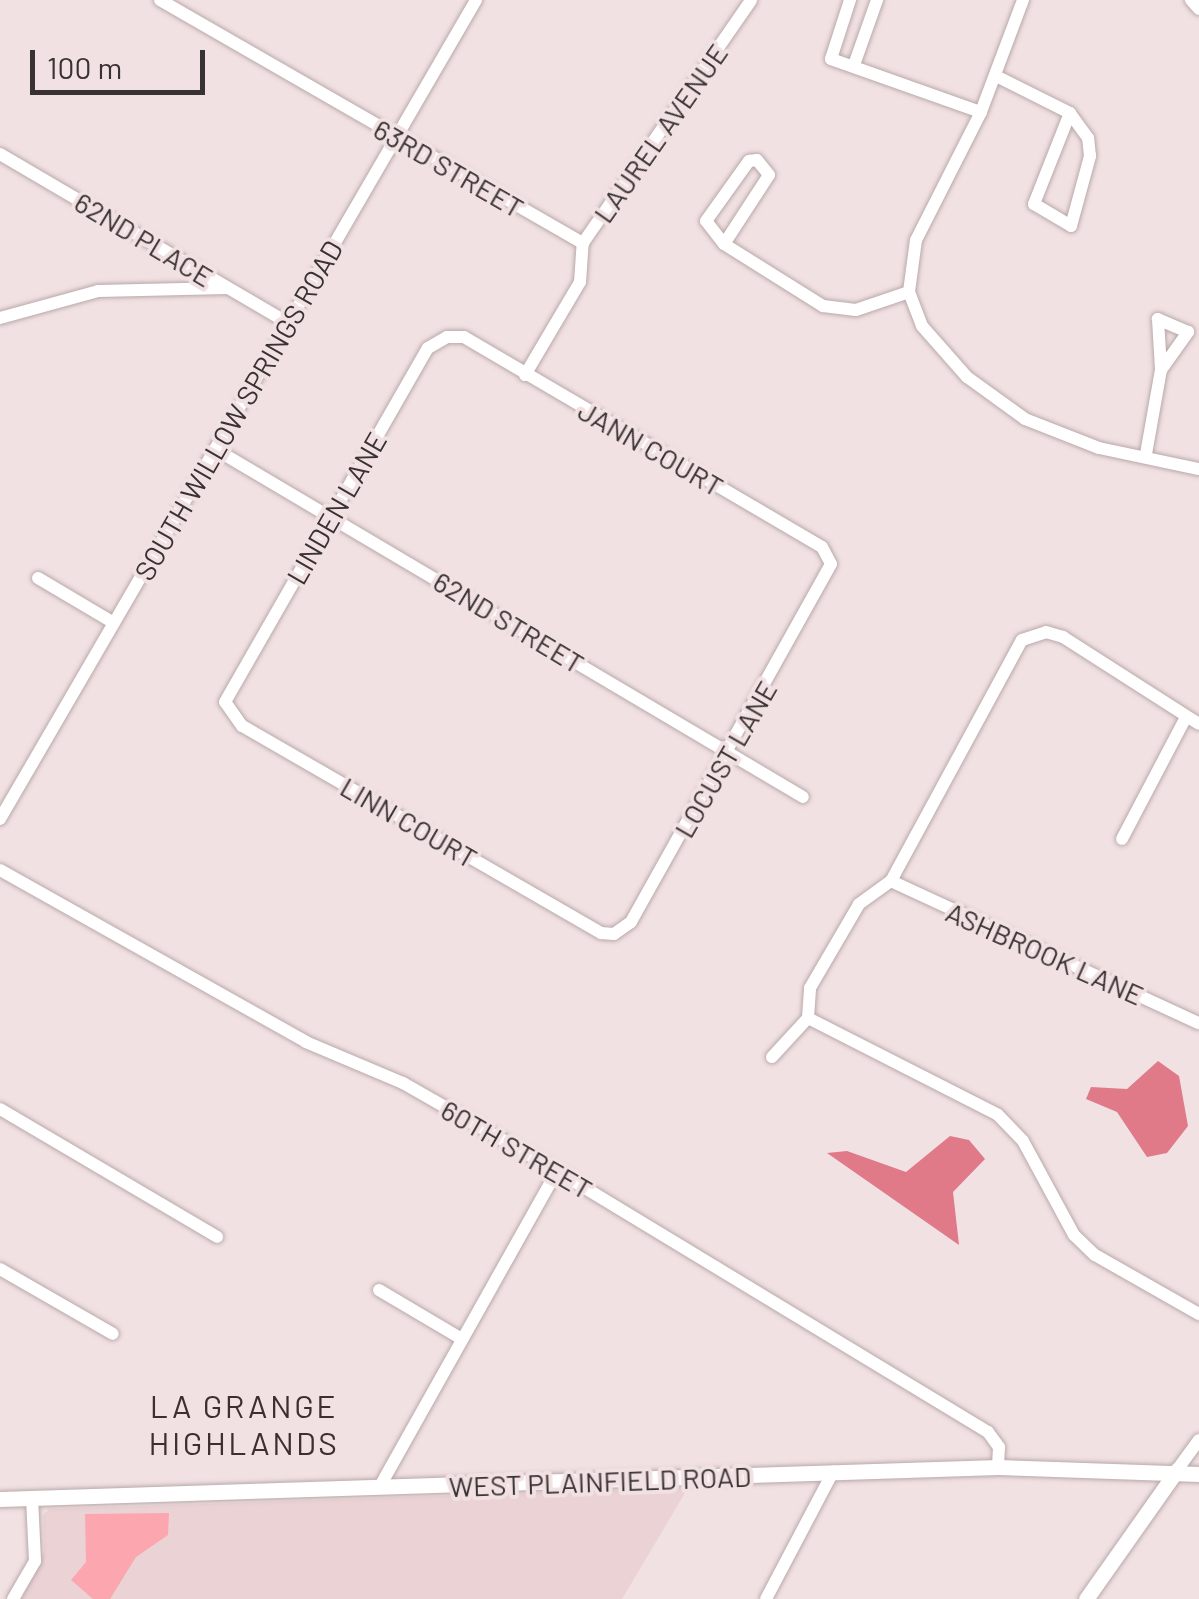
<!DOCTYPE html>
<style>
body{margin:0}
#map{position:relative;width:1199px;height:1599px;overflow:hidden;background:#f2e1e2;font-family:Barlow,sans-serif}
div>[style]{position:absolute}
.built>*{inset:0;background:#ebd2d5}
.green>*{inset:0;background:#fca6b0}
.water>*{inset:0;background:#e07988}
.roads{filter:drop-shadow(0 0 2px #b9a9aa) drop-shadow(0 0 2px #b9a9aa)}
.minor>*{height:12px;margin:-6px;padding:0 6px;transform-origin:6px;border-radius:6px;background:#fff}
.major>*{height:15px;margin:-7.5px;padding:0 7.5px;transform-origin:7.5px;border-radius:7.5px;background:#fff}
span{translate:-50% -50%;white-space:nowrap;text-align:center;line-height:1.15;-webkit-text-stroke:8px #f2e1e2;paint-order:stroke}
.street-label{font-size:28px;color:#383232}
.quarter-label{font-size:32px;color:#3b2f30;letter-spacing:2.5px}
.scale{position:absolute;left:30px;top:50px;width:175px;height:45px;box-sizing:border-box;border:5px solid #383232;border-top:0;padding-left:12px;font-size:30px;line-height:35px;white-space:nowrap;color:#383232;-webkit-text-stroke:8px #f2e1e2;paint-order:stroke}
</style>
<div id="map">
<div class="built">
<i style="clip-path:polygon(688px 1488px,622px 1599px,22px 1599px,44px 1551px,43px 1515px,49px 1509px)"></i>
</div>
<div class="green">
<i style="clip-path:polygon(169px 1513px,168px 1535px,136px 1557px,110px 1599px,93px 1599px,71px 1580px,86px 1562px,85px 1514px)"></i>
</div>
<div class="water">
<i style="clip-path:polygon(1158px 1061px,1179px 1076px,1188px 1126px,1167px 1153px,1147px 1157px,1117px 1112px,1086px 1099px,1091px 1087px,1127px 1089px)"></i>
<i style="clip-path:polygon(950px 1136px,969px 1140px,985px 1159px,953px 1192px,959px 1245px,827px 1153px,847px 1151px,906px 1172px)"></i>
</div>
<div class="roads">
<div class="minor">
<i style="left:160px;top:0;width:488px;rotate:29.9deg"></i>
<i style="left:850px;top:0;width:62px;rotate:107.9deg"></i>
<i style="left:831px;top:59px;width:159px;rotate:19.5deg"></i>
<i style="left:1023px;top:0;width:120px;rotate:110.6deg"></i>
<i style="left:981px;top:112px;width:144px;rotate:116.9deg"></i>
<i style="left:916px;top:240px;width:52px;rotate:97.7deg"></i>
<i style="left:909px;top:292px;width:36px;rotate:69deg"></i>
<i style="left:922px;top:326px;width:68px;rotate:48.6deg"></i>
<i style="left:967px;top:377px;width:72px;rotate:35.9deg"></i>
<i style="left:1025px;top:419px;width:79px;rotate:21.4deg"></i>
<i style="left:1099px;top:448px;width:102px;rotate:11.9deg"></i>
<i style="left:1191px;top:0;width:12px;rotate:48deg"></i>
<i style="left:854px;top:65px;width:69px;rotate:-70.5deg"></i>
<i style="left:996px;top:76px;width:83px;rotate:26.6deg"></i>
<i style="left:1070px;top:113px;width:98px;rotate:111.6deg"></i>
<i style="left:1034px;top:204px;width:43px;rotate:30.7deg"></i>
<i style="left:1071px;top:226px;width:73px;rotate:-74.8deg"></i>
<i style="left:1090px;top:156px;width:18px;rotate:-96deg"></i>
<i style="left:1088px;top:138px;width:31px;rotate:-126deg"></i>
<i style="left:0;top:154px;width:334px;rotate:30.4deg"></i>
<i style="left:757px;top:160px;width:19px;rotate:51deg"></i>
<i style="left:769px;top:175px;width:82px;rotate:123.1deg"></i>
<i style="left:724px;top:244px;width:29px;rotate:-128deg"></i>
<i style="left:706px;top:221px;width:74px;rotate:-54.4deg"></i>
<i style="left:749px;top:161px;width:8px;rotate:-7deg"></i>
<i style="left:724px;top:244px;width:117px;rotate:32.1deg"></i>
<i style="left:823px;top:306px;width:33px;rotate:7deg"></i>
<i style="left:856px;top:310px;width:56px;rotate:-18.8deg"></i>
<i style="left:0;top:318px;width:102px;rotate:-15.4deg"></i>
<i style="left:98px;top:291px;width:129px;rotate:-1.3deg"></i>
<i style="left:447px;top:337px;width:17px"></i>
<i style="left:464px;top:337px;width:415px;rotate:30.4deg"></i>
<i style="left:822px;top:547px;width:19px;rotate:62deg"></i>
<i style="left:831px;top:564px;width:410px;rotate:119.2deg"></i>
<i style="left:631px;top:922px;width:21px;rotate:145deg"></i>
<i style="left:614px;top:934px;width:13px;rotate:-176deg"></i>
<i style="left:601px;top:933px;width:414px;rotate:-150deg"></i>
<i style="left:242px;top:726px;width:29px;rotate:-125deg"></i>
<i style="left:225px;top:702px;width:408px;rotate:-60.2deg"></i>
<i style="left:428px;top:348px;width:22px;rotate:-30deg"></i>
<i style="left:525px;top:375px;width:108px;rotate:-59.4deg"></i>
<i style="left:580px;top:282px;width:39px;rotate:-86deg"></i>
<i style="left:583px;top:243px;width:295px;rotate:-55.3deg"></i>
<i style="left:215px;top:449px;width:683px;rotate:30.62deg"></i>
<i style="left:1146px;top:454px;width:85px;rotate:-79.9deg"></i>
<i style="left:1161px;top:370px;width:47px;rotate:-54.6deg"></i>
<i style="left:1188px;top:332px;width:33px;rotate:-157deg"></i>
<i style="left:1158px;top:319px;width:51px;rotate:86.6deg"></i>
<i style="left:38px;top:578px;width:88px;rotate:30.6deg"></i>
<i style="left:0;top:819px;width:947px;rotate:-59.83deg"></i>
<i style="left:1122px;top:839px;width:138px;rotate:-62.3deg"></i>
<i style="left:0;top:870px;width:351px;rotate:29.3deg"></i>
<i style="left:306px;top:1042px;width:105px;rotate:22.9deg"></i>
<i style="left:403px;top:1083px;width:177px;rotate:29.7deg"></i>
<i style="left:557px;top:1171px;width:504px;rotate:31.2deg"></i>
<i style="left:988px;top:1432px;width:19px;rotate:54deg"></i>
<i style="left:999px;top:1447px;width:20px;rotate:93deg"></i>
<i style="left:891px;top:881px;width:339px;rotate:24.8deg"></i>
<i style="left:808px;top:1018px;width:30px;rotate:-86deg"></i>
<i style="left:810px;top:988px;width:97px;rotate:-59.7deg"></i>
<i style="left:859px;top:904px;width:39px;rotate:-36deg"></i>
<i style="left:891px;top:881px;width:274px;rotate:-61.5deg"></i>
<i style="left:1022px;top:640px;width:25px;rotate:-18deg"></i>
<i style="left:1046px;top:632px;width:18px;rotate:16deg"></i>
<i style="left:1063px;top:637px;width:161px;rotate:32.6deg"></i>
<i style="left:808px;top:1018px;width:213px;rotate:27deg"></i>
<i style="left:998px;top:1115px;width:36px;rotate:46deg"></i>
<i style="left:1023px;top:1141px;width:107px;rotate:61.5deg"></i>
<i style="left:1074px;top:1235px;width:29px;rotate:44deg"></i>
<i style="left:1095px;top:1255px;width:120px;rotate:29.6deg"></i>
<i style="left:772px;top:1057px;width:53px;rotate:-47.3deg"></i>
<i style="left:0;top:1109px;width:252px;rotate:30.5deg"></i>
<i style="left:0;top:1269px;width:130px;rotate:29.9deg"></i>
<i style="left:379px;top:1290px;width:96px;rotate:30.6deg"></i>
<i style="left:1177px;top:1470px;width:37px;rotate:-54deg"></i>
<i style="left:379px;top:1488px;width:364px;rotate:-60.7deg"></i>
<i style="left:13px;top:1599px;width:44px;rotate:-59.9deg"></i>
<i style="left:35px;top:1561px;width:63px;rotate:-92.7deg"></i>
<i style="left:766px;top:1599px;width:144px;rotate:-62.2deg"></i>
</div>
<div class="major">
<i style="left:0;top:1499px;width:999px;rotate:-1.84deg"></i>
<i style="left:998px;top:1467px;width:201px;rotate:2deg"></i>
<i style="left:1086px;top:1599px;width:158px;rotate:-54.8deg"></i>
</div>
</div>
<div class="street-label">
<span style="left:660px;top:133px;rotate:-55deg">LAUREL AVENUE</span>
<span style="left:449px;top:168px;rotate:30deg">63RD STREET</span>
<span style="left:144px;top:239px;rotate:31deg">62ND PLACE</span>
<span style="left:238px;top:410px;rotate:-60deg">SOUTH WILLOW SPRINGS ROAD</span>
<span style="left:651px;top:448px;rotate:30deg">JANN COURT</span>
<span style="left:336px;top:508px;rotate:-60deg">LINDEN LANE</span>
<span style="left:509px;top:622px;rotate:31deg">62ND STREET</span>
<span style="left:725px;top:759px;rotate:-60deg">LOCUST LANE</span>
<span style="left:409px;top:822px;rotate:30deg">LINN COURT</span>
<span style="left:1045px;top:953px;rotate:24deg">ASHBROOK LANE</span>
<span style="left:517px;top:1149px;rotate:30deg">60TH STREET</span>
<span style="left:600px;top:1481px;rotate:-2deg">WEST PLAINFIELD ROAD</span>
</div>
<div class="quarter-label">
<span style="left:244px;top:1424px">LA GRANGE<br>HIGHLANDS</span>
</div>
<div class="scale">100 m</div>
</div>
